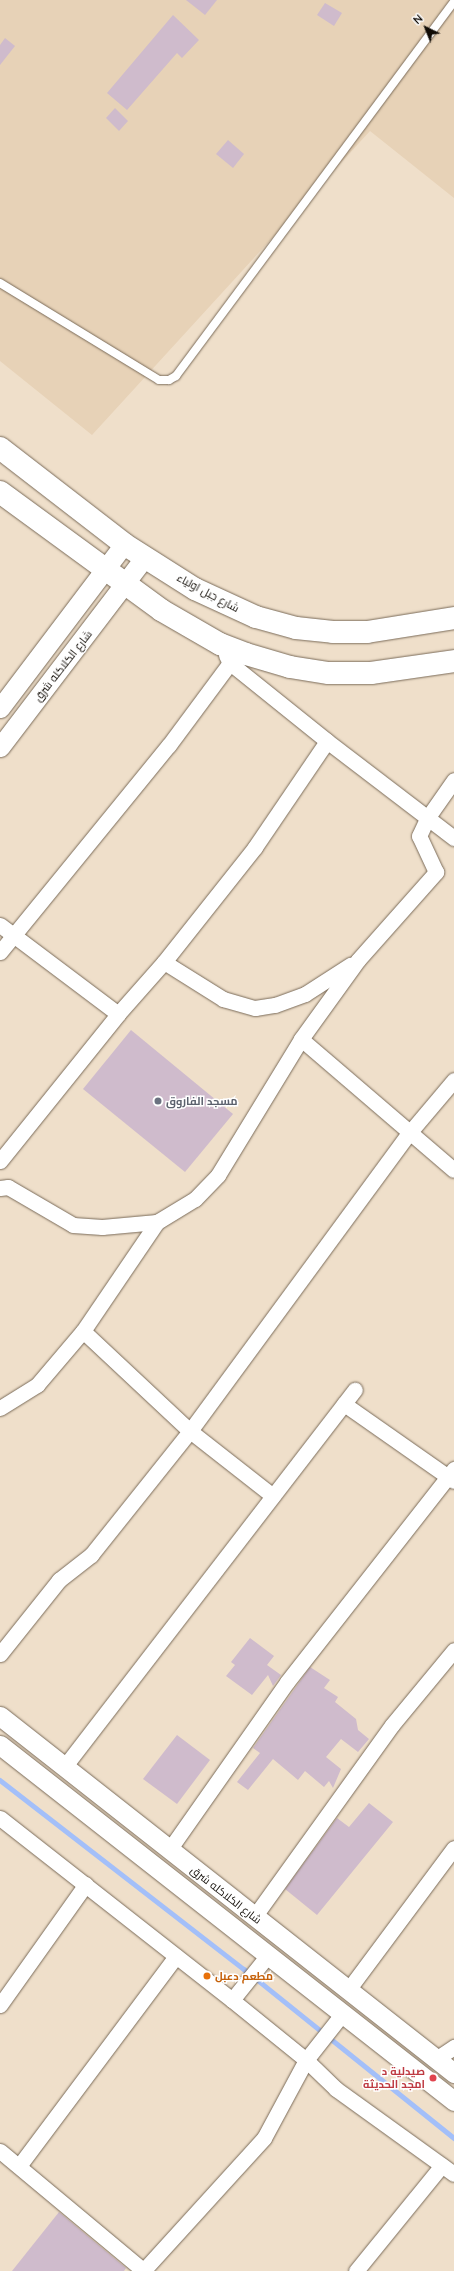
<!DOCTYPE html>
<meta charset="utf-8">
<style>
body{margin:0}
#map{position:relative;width:454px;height:2271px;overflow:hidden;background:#efdfca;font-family:Quicksand,Cairo,sans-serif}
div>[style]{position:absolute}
.built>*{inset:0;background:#e7d2b7}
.stream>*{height:4.5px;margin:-2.25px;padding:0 2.25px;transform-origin:2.25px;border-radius:2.25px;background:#a3bff9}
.building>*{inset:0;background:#cfbbcc}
.roads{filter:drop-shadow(0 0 1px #7a6b59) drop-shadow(0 0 1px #7a6b59)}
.service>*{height:8px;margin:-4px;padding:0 4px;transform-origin:4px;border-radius:4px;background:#fff}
.minor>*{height:15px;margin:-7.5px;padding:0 7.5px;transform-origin:7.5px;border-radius:7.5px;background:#fff}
.tertiary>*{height:19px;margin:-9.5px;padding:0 9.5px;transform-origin:9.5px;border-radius:9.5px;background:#fff}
.trunk>*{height:22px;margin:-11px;padding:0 11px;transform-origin:11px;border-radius:11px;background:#fff}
.dots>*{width:11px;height:11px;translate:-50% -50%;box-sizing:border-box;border:2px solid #fff;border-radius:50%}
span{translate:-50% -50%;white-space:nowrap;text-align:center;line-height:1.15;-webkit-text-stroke:3px #fff;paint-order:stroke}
.street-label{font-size:11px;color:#100b05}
.worship-label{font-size:11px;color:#5b616d;font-weight:700}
.left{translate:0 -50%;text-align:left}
.food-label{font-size:11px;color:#c56008;font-weight:700}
.health-label{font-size:11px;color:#be3a42;font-weight:700}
.right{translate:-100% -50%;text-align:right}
.north{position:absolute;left:406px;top:8px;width:40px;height:40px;-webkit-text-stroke:3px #fff;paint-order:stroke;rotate:317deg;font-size:11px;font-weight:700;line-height:16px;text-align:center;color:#100b05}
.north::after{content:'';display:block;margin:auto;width:14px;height:18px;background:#100b05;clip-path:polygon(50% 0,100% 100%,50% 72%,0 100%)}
</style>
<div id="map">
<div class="built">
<i style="clip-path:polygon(0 0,454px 0,454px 198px,370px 131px,92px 435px,0 361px)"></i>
</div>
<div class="stream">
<i style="left:0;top:1780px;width:309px;rotate:37.8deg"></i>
<i style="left:244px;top:1969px;width:270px;rotate:38.8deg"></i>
</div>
<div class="building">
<i style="clip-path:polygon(186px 0,217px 0,205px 15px)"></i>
<i style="clip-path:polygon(325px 3px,342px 13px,334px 26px,317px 15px)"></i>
<i style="clip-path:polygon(173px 15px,199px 40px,182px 58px,177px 53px,127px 110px,107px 93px)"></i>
<i style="clip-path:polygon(5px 38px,15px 46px,0 65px,0 45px)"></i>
<i style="clip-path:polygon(115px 108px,128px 121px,119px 131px,106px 118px)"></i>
<i style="clip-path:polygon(228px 140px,244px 154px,233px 168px,216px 154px)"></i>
<i style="clip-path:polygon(131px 1030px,233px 1114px,185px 1172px,83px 1089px)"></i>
<i style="clip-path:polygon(250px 1638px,274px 1656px,267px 1665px,281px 1675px,273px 1686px,268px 1675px,252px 1695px,226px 1676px,235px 1665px,231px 1662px)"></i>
<i style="clip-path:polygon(310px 1667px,330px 1680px,324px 1688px,338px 1697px,335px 1702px,356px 1719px,358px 1730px,369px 1739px,358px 1752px,341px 1739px,326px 1757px,341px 1769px,333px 1788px,329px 1781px,324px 1787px,305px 1771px,298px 1780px,273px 1759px,248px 1790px,237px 1782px,260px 1753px,253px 1748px)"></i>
<i style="clip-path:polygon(177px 1735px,210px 1760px,177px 1804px,143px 1779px)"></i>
<i style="clip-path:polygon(369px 1803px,393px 1822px,317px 1915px,285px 1889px,337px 1818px,349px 1827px)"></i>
<i style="clip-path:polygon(59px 2212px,126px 2268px,124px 2271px,12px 2271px)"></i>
</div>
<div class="roads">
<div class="service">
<i style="left:0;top:283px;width:186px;rotate:31.4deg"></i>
<i style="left:159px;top:380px;width:10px"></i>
<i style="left:169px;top:380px;width:8px;rotate:-30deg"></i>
<i style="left:176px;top:376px;width:466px;rotate:-53.4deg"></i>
</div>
<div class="minor">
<i style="left:226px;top:655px;width:9px;rotate:63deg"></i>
<i style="left:230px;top:663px;width:124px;rotate:38.8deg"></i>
<i style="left:327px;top:741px;width:160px;rotate:37.4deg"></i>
<i style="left:0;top:925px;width:148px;rotate:37deg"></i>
<i style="left:0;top:952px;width:267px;rotate:-50.8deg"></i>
<i style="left:169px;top:745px;width:102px;rotate:-53.4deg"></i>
<i style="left:164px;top:962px;width:147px;rotate:-51.6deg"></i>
<i style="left:255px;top:847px;width:128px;rotate:-55.8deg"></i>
<i style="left:301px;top:1039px;width:201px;rotate:40.6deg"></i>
<i style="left:0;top:1161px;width:189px;rotate:-51.2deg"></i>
<i style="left:118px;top:1014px;width:69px;rotate:-48.5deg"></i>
<i style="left:164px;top:962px;width:70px;rotate:32.1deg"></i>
<i style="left:223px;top:999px;width:33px;rotate:16deg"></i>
<i style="left:255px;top:1008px;width:20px;rotate:-9deg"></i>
<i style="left:275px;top:1005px;width:32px;rotate:-20deg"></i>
<i style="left:305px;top:994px;width:54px;rotate:-32.8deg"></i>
<i style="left:0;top:1188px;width:8px;rotate:-7deg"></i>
<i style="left:8px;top:1187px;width:75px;rotate:30.3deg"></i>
<i style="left:73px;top:1225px;width:29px;rotate:4deg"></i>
<i style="left:102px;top:1227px;width:55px;rotate:-5.2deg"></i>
<i style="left:157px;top:1222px;width:44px;rotate:-31.2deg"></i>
<i style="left:195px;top:1199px;width:33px;rotate:-46deg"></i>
<i style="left:218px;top:1175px;width:159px;rotate:-58.6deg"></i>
<i style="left:301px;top:1039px;width:97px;rotate:-54.2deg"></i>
<i style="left:358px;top:960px;width:118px;rotate:-48.4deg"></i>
<i style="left:436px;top:872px;width:40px;rotate:-115deg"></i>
<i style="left:419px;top:836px;width:21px;rotate:-65deg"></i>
<i style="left:428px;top:817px;width:45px;rotate:-54.9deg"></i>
<i style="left:83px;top:1331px;width:146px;rotate:43.1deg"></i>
<i style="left:190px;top:1431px;width:105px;rotate:38.1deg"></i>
<i style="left:344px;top:1404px;width:134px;rotate:35deg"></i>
<i style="left:0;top:1408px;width:44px;rotate:-31.9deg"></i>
<i style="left:37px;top:1385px;width:71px;rotate:-49.6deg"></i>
<i style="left:83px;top:1331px;width:132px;rotate:-55.8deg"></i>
<i style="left:0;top:1654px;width:95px;rotate:-51.4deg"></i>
<i style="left:59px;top:1580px;width:41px;rotate:-38deg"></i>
<i style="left:91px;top:1555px;width:159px;rotate:-51.4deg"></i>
<i style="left:190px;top:1431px;width:371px;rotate:-53.7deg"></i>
<i style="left:410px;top:1132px;width:68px;rotate:-49.8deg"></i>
<i style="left:65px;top:1766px;width:475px;rotate:-52.4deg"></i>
<i style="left:0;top:1818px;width:295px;rotate:38.1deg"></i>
<i style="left:232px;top:2000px;width:95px;rotate:39deg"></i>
<i style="left:306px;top:2060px;width:42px;rotate:44deg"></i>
<i style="left:336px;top:2089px;width:145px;rotate:35.8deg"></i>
<i style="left:169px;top:1850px;width:205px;rotate:-54.9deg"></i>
<i style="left:287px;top:1682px;width:271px;rotate:-51.9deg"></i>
<i style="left:254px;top:1917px;width:236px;rotate:-54.3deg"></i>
<i style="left:392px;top:1725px;width:97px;rotate:-50.4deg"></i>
<i style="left:348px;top:1990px;width:177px;rotate:-53.3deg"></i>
<i style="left:232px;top:2000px;width:58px;rotate:-51.3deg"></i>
<i style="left:0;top:2005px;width:148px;rotate:-54.6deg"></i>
<i style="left:436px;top:2059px;width:22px;rotate:-34deg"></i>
<i style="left:0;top:2151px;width:187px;rotate:39.8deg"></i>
<i style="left:19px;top:2166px;width:262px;rotate:-53.2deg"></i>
<i style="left:143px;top:2271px;width:180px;rotate:-47.7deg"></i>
<i style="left:264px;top:2138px;width:89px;rotate:-61.7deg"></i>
<i style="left:306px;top:2060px;width:60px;rotate:-51.8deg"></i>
<i style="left:356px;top:2271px;width:136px;rotate:-50.9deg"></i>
</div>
<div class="tertiary">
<i style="left:0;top:708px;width:206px;rotate:-52.9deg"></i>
<i style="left:0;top:747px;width:238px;rotate:-52.7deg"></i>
<i style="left:0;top:1716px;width:578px;rotate:38.18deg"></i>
<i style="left:0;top:1745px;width:577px;rotate:38.1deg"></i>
</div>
<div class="trunk">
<i style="left:0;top:448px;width:157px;rotate:37.7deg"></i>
<i style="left:124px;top:544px;width:84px;rotate:32.4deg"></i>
<i style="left:195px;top:589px;width:67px;rotate:24.7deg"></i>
<i style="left:256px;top:617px;width:41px;rotate:15.4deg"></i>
<i style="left:296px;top:628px;width:37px;rotate:6deg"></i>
<i style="left:333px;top:632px;width:34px"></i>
<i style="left:367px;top:632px;width:88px;rotate:-9.1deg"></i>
<i style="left:0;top:492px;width:200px;rotate:36.2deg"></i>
<i style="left:161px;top:610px;width:68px;rotate:30deg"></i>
<i style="left:220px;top:644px;width:28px;rotate:21deg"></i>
<i style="left:246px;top:654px;width:46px;rotate:16.5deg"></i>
<i style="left:290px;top:667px;width:39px;rotate:9deg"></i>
<i style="left:329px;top:673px;width:42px"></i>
<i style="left:371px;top:673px;width:84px;rotate:-8.2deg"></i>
</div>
</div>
<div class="dots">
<i style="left:158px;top:1101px;background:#6b7280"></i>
<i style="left:207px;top:1976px;background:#e8710a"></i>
<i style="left:433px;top:2078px;background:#e0444e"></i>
</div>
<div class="street-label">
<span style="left:208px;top:593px;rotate:28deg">شارع جبل اولياء</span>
<span style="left:63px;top:666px;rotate:-52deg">شارع الكلاكله شرق</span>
<span style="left:226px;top:1895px;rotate:38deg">شارع الكلاكله شرق</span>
</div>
<div class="worship-label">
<span class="left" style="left:166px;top:1101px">مسجد الفاروق</span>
</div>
<div class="food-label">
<span class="left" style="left:215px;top:1976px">مطعم دعبل</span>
</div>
<div class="health-label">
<span class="right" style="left:425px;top:2078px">صيدلية د<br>امجد الحديثة</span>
</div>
<div class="north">N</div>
</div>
